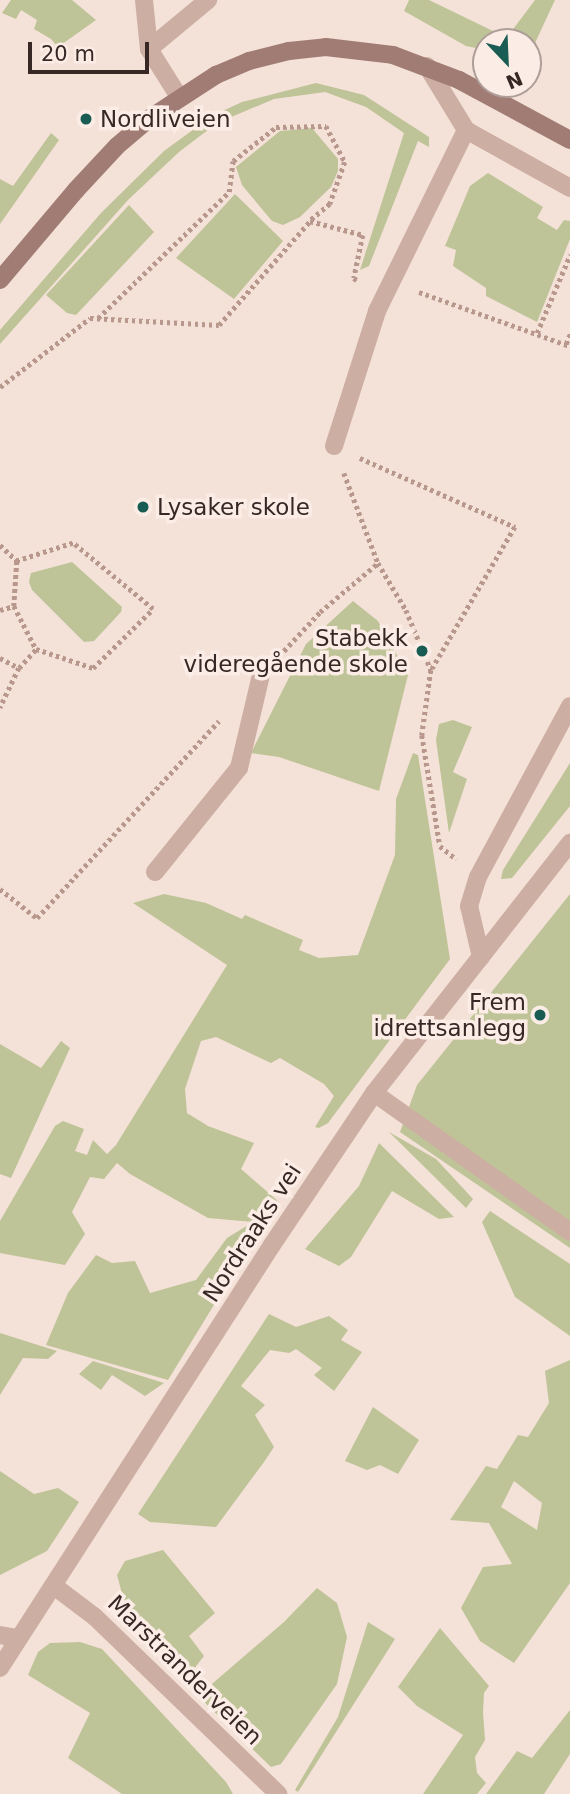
<!DOCTYPE html>
<meta charset="utf-8">
<style>
body{margin:0}
#map{position:relative;width:570px;height:1794px;overflow:hidden;background:#f4e1d8;font-family:"DejaVu Sans",sans-serif}
div>[style]{position:absolute}
.green>*{inset:0;background:#bec497}
.path>*{height:4.5px;margin-top:-2.25px;transform-origin:0;background:repeating-linear-gradient(90deg,#b8978d 0 3.5px,transparent 0 7px)}
.lane>*{height:18px;margin:-9px;padding:0 9px;transform-origin:9px;border-radius:9px;background:#cdaea3}
.street>*{height:18px;margin:-9px;padding:0 9px;transform-origin:9px;border-radius:9px;background:#cdaea3}
.secondary>*{height:18px;margin:-9px;padding:0 9px;transform-origin:9px;border-radius:9px;background:#a07c74}
.dots>*{width:19px;height:19px;translate:-50% -50%;box-sizing:border-box;border:4px solid #fbece5;border-radius:50%}
span{translate:-50% -50%;white-space:nowrap;text-align:center;line-height:1.15;-webkit-text-stroke:7px #fbece5;paint-order:stroke}
.poi-label{font-size:23px;color:#372826}
.left{translate:0 -50%;text-align:left}
.right{translate:-100% -50%;text-align:right}
.street-label{font-size:23px;color:#372826}
.north{position:absolute;left:472px;top:28px;width:70px;height:70px;box-sizing:border-box;background:#fbece5;border:2px solid #ad9e99;border-radius:50%;rotate:157deg;font-size:19px;font-weight:700;line-height:28px;text-align:center;color:#372826}
.north::after{content:'';display:block;margin:auto;width:24px;height:32px;background:#185c53;clip-path:polygon(50% 0,100% 100%,50% 72%,0 100%)}
.scale{position:absolute;left:28px;top:42px;width:121px;height:32px;box-sizing:border-box;border:4px solid #372826;border-top:0;padding-left:9px;font-size:21px;line-height:24px;white-space:nowrap;color:#372826;-webkit-text-stroke:5px #fbece5;paint-order:stroke}
</style>
<div id="map">
<div class="green">
<i style="clip-path:polygon(11px 0,72px 0,96px 20px,58px 47px,51px 39px,34px 29px,37px 20px,21px 10px,16px 19px,2px 13px)"></i>
<i style="clip-path:polygon(409px 0,429px 0,493px 31px,511px 32px,535px 0,555px 0,528px 58px,528px 42px,486px 42px,486px 50px,466px 46px,404px 11px)"></i>
<i style="clip-path:polygon(316px 83px,364px 95px,429px 137px,429px 147px,418px 141px,369px 266px,360px 270px,404px 133px,366px 107px,325px 92px,274px 99px,217px 123px,179px 152px,128px 200px,0 344px,0 330px,101px 213px,164px 151px,212px 116px,242px 102px)"></i>
<i style="clip-path:polygon(312px 128px,338px 159px,338px 171px,331px 187px,300px 217px,283px 225px,272px 221px,242px 185px,236px 167px,280px 131px)"></i>
<i style="clip-path:polygon(51px 133px,59px 140px,0 224px,0 179px,13px 186px)"></i>
<i style="clip-path:polygon(488px 173px,543px 207px,537px 218px,557px 230px,564px 220px,570px 221px,570px 239px,537px 322px,486px 296px,486px 288px,453px 266px,456px 250px,445px 246px,470px 186px)"></i>
<i style="clip-path:polygon(235px 194px,283px 241px,234px 299px,176px 258px)"></i>
<i style="clip-path:polygon(129px 205px,154px 232px,76px 315px,67px 313px,46px 295px)"></i>
<i style="clip-path:polygon(72px 562px,122px 607px,121px 612px,94px 641px,84px 642px,32px 590px,29px 582px,31px 573px)"></i>
<i style="clip-path:polygon(353px 601px,378px 621px,408px 675px,379px 791px,279px 757px,251px 753px,306px 644px)"></i>
<i style="clip-path:polygon(453px 720px,472px 727px,453px 772px,467px 779px,449px 833px,436px 740px,439px 724px)"></i>
<i style="clip-path:polygon(413px 753px,418px 755px,450px 959px,328px 1123px,319px 1128px,315px 1127px,334px 1096px,324px 1084px,280px 1058px,271px 1063px,216px 1037px,201px 1041px,185px 1089px,187px 1113px,208px 1126px,254px 1143px,241px 1169px,279px 1202px,254px 1221px,250px 1246px,168px 1380px,46px 1345px,68px 1293px,96px 1255px,112px 1263px,135px 1261px,150px 1293px,196px 1280px,227px 1238px,253px 1222px,208px 1218px,130px 1174px,117px 1163px,104px 1179px,90px 1177px,72px 1212px,85px 1234px,65px 1265px,0 1253px,0 1221px,55px 1126px,63px 1121px,84px 1129px,75px 1151px,87px 1155px,93px 1140px,107px 1154px,116px 1145px,227px 965px,133px 903px,164px 894px,206px 903px,242px 919px,245px 915px,303px 940px,299px 950px,319px 958px,358px 955px,395px 855px,396px 799px)"></i>
<i style="clip-path:polygon(570px 763px,570px 806px,512px 878px,501px 879px,503px 870px)"></i>
<i style="clip-path:polygon(570px 894px,570px 1248px,400px 1132px,417px 1085px)"></i>
<i style="clip-path:polygon(61px 1041px,70px 1048px,11px 1178px,0 1174px,0 1044px,41px 1068px)"></i>
<i style="clip-path:polygon(389px 1132px,436px 1159px,473px 1199px,466px 1208px)"></i>
<i style="clip-path:polygon(379px 1143px,454px 1217px,439px 1219px,392px 1191px,351px 1257px,339px 1266px,305px 1249px,359px 1186px)"></i>
<i style="clip-path:polygon(490px 1211px,570px 1264px,570px 1336px,515px 1297px,482px 1222px)"></i>
<i style="clip-path:polygon(269px 1314px,296px 1327px,329px 1316px,348px 1330px,341px 1340px,362px 1352px,334px 1391px,314px 1375px,322px 1368px,296px 1349px,289px 1353px,270px 1350px,241px 1386px,265px 1405px,255px 1415px,274px 1447px,264px 1462px,216px 1527px,150px 1522px,138px 1514px)"></i>
<i style="clip-path:polygon(0 1333px,57px 1351px,48px 1359px,23px 1358px,0 1395px)"></i>
<i style="clip-path:polygon(evenodd,570px 1360px,570px 1583px,514px 1663px,480px 1641px,461px 1608px,483px 1567px,512px 1564px,489px 1523px,450px 1520px,486px 1466px,497px 1469px,518px 1435px,528px 1437px,549px 1403px,545px 1371px,570px 1360px,514px 1481px,542px 1503px,537px 1530px,501px 1507px,514px 1481px)"></i>
<i style="clip-path:polygon(93px 1361px,164px 1383px,145px 1396px,112px 1375px,101px 1390px,79px 1374px)"></i>
<i style="clip-path:polygon(373px 1407px,419px 1440px,398px 1474px,380px 1465px,367px 1470px,345px 1461px)"></i>
<i style="clip-path:polygon(0 1471px,34px 1494px,58px 1488px,79px 1502px,47px 1551px,0 1575px)"></i>
<i style="clip-path:polygon(163px 1550px,215px 1613px,189px 1636px,204px 1656px,185px 1680px,127px 1612px,117px 1575px,125px 1561px)"></i>
<i style="clip-path:polygon(317px 1588px,337px 1603px,347px 1637px,337px 1684px,281px 1764px,271px 1767px,198px 1696px,284px 1622px)"></i>
<i style="clip-path:polygon(368px 1622px,395px 1639px,298px 1792px,295px 1790px,338px 1717px)"></i>
<i style="clip-path:polygon(440px 1628px,489px 1686px,484px 1693px,483px 1712px,485px 1740px,475px 1757px,477px 1773px,486px 1783px,477px 1794px,423px 1794px,463px 1735px,417px 1706px,398px 1687px)"></i>
<i style="clip-path:polygon(80px 1642px,102px 1649px,226px 1782px,233px 1794px,122px 1794px,68px 1758px,90px 1713px,28px 1675px,38px 1652px,50px 1643px)"></i>
<i style="clip-path:polygon(570px 1710px,570px 1754px,544px 1794px,486px 1794px,517px 1751px,532px 1758px)"></i>
</div>
<div class="path">
<i style="left:419px;top:292px;width:160px;rotate:19.7deg"></i>
<i style="left:98px;top:318px;width:182px;rotate:-43.9deg"></i>
<i style="left:229px;top:192px;width:31px;rotate:-83deg"></i>
<i style="left:233px;top:161px;width:55px;rotate:-38.3deg"></i>
<i style="left:276px;top:127px;width:50px;rotate:-1.1deg"></i>
<i style="left:326px;top:126px;width:41px;rotate:62.2deg"></i>
<i style="left:345px;top:162px;width:45px;rotate:109.7deg"></i>
<i style="left:330px;top:204px;width:26px;rotate:140deg"></i>
<i style="left:537px;top:333px;width:85px;rotate:-67.1deg"></i>
<i style="left:566px;top:344px;width:11px;rotate:-68deg"></i>
<i style="left:0;top:387px;width:113px;rotate:-37.5deg"></i>
<i style="left:90px;top:318px;width:129px;rotate:3.1deg"></i>
<i style="left:219px;top:325px;width:138px;rotate:-48.8deg"></i>
<i style="left:310px;top:221px;width:55px;rotate:14.8deg"></i>
<i style="left:363px;top:235px;width:44px;rotate:101.8deg"></i>
<i style="left:354px;top:278px;width:6px;rotate:39deg"></i>
<i style="left:360px;top:458px;width:170px;rotate:24deg"></i>
<i style="left:515px;top:527px;width:164px;rotate:120.3deg"></i>
<i style="left:344px;top:473px;width:96px;rotate:69.3deg"></i>
<i style="left:378px;top:563px;width:55px;rotate:59.2deg"></i>
<i style="left:406px;top:610px;width:65px;rotate:67.4deg"></i>
<i style="left:431px;top:670px;width:66px;rotate:97.9deg"></i>
<i style="left:422px;top:735px;width:112px;rotate:80.8deg"></i>
<i style="left:440px;top:846px;width:21px;rotate:39deg"></i>
<i style="left:0;top:545px;width:23px;rotate:43deg"></i>
<i style="left:17px;top:561px;width:45px;rotate:93.8deg"></i>
<i style="left:14px;top:606px;width:48px;rotate:62.9deg"></i>
<i style="left:36px;top:649px;width:60px;rotate:18.4deg"></i>
<i style="left:93px;top:668px;width:84px;rotate:-44.5deg"></i>
<i style="left:153px;top:609px;width:104px;rotate:-140.5deg"></i>
<i style="left:73px;top:543px;width:59px;rotate:162.2deg"></i>
<i style="left:0;top:610px;width:15px;rotate:-16deg"></i>
<i style="left:279px;top:656px;width:60px;rotate:-47deg"></i>
<i style="left:320px;top:612px;width:76px;rotate:-40.2deg"></i>
<i style="left:0;top:658px;width:21px;rotate:28deg"></i>
<i style="left:19px;top:668px;width:44px;rotate:115.4deg"></i>
<i style="left:19px;top:668px;width:25px;rotate:-48deg"></i>
<i style="left:0;top:889px;width:47px;rotate:38.1deg"></i>
<i style="left:37px;top:918px;width:268px;rotate:-47.3deg"></i>
</div>
<div class="lane">
<i style="left:144px;top:0;width:49px;rotate:84.2deg"></i>
<i style="left:149px;top:49px;width:57px;rotate:58deg"></i>
<i style="left:149px;top:49px;width:77px;rotate:-39.7deg"></i>
<i style="left:427px;top:66px;width:75px;rotate:58.6deg"></i>
<i style="left:466px;top:130px;width:119px;rotate:29.1deg"></i>
<i style="left:334px;top:446px;width:142px;rotate:-72.3deg"></i>
<i style="left:377px;top:311px;width:202px;rotate:-63.8deg"></i>
<i style="left:155px;top:872px;width:134px;rotate:-51.1deg"></i>
<i style="left:239px;top:768px;width:96px;rotate:-76.7deg"></i>
<i style="left:481px;top:957px;width:52px;rotate:-103.2deg"></i>
<i style="left:469px;top:906px;width:30px;rotate:-73deg"></i>
<i style="left:478px;top:877px;width:194px;rotate:-61.7deg"></i>
<i style="left:374px;top:1093px;width:240px;rotate:35.3deg"></i>
</div>
<div class="street">
<i style="left:54px;top:1586px;width:51px;rotate:37.1deg"></i>
<i style="left:95px;top:1617px;width:255px;rotate:44deg"></i>
<i style="left:0;top:1635px;width:17px;rotate:10deg"></i>
<i style="left:0;top:1668px;width:503px;rotate:-57.26deg"></i>
<i style="left:272px;top:1245px;width:183px;rotate:-56.1deg"></i>
<i style="left:374px;top:1093px;width:318px;rotate:-51.9deg"></i>
</div>
<div class="secondary">
<i style="left:0;top:280px;width:118px;rotate:-49.8deg"></i>
<i style="left:76px;top:190px;width:60px;rotate:-47deg"></i>
<i style="left:117px;top:146px;width:43px;rotate:-40.3deg"></i>
<i style="left:150px;top:118px;width:79px;rotate:-33.1deg"></i>
<i style="left:216px;top:75px;width:36px;rotate:-23deg"></i>
<i style="left:249px;top:61px;width:41px;rotate:-14deg"></i>
<i style="left:289px;top:51px;width:37px;rotate:-6deg"></i>
<i style="left:326px;top:47px;width:67px;rotate:6.8deg"></i>
<i style="left:393px;top:55px;width:71px;rotate:20.7deg"></i>
<i style="left:459px;top:80px;width:126px;rotate:28.4deg"></i>
</div>
<div class="dots">
<i style="left:86px;top:119px;background:#185c53"></i>
<i style="left:143px;top:507px;background:#185c53"></i>
<i style="left:422px;top:651px;background:#185c53"></i>
<i style="left:540px;top:1015px;background:#185c53"></i>
</div>
<div class="poi-label">
<span class="left" style="left:100px;top:119px">Nordliveien</span>
<span class="left" style="left:157px;top:507px">Lysaker skole</span>
<span class="right" style="left:408px;top:651px">Stabekk<br>videregående skole</span>
<span class="right" style="left:526px;top:1015px">Frem<br>idrettsanlegg</span>
</div>
<div class="street-label">
<span style="left:252px;top:1233px;rotate:-57deg">Nordraaks vei</span>
<span style="left:185px;top:1670px;rotate:44deg">Marstranderveien</span>
</div>
<div class="north">N</div>
<div class="scale">20 m</div>
</div>
